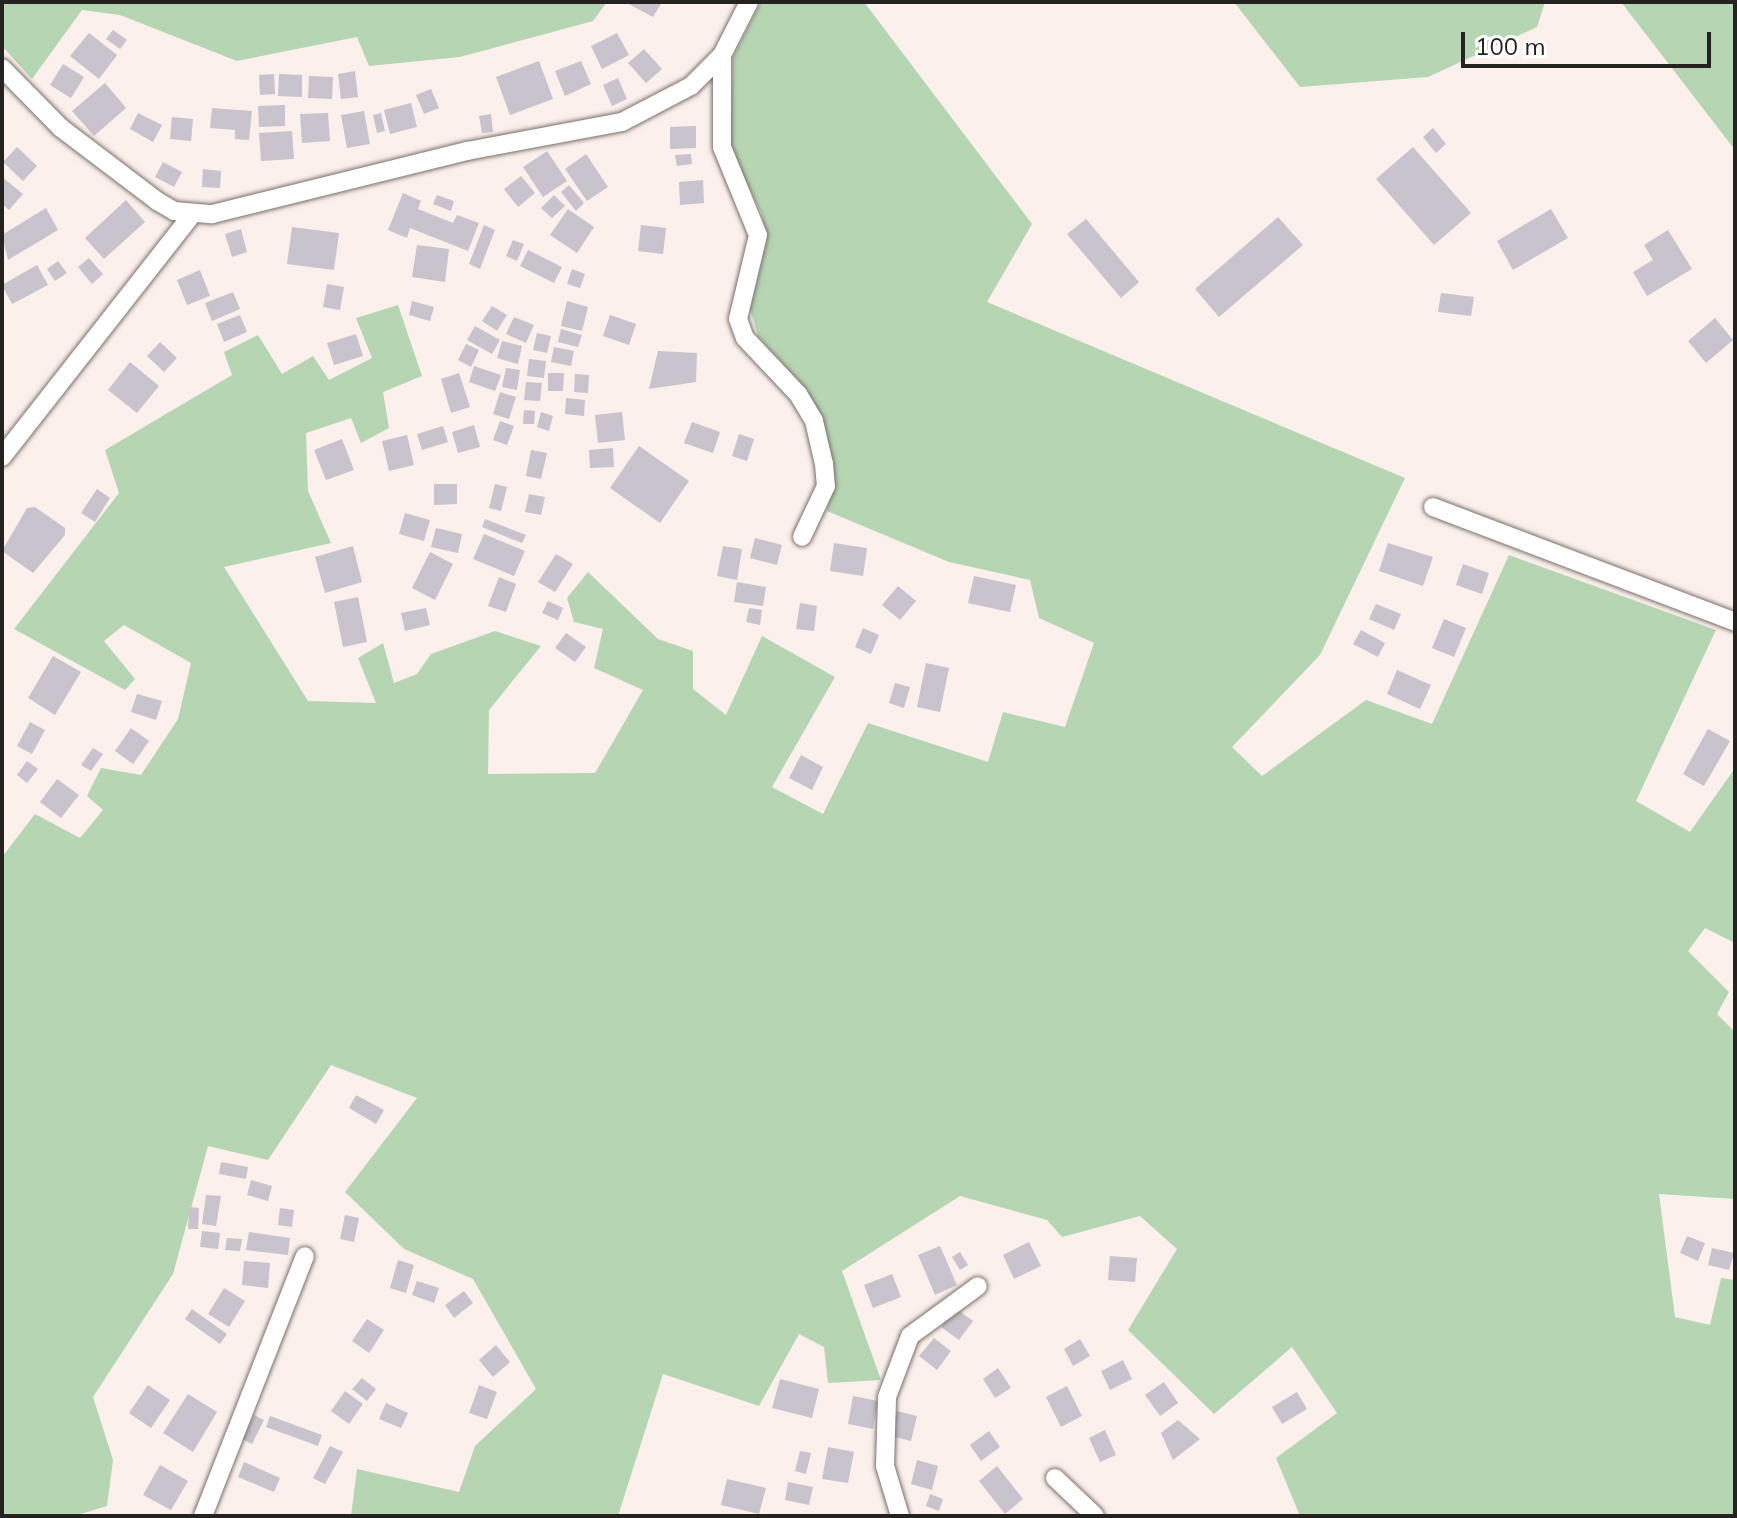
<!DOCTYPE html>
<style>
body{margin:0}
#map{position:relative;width:1737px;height:1518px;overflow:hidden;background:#fbf0eb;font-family:Mulish,sans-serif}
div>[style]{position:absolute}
.green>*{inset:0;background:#b6d6b3}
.building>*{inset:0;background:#c8c3cc}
.roads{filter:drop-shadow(0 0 2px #7a706b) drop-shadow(0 0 2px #7a706b)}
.minor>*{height:18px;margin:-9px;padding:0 9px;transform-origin:9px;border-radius:9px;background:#fff}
span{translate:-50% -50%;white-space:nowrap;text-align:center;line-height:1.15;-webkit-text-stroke:7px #fff;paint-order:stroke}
.frame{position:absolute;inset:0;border:4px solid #262220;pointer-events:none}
.scale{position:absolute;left:1461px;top:32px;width:250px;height:36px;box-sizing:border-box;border:4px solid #262220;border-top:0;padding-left:10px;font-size:24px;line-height:28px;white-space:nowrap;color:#262220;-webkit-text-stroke:6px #fff;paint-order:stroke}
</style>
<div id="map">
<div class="green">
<i style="clip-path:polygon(2px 2px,607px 2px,593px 21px,460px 57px,369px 66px,357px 37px,237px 61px,120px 15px,82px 10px,32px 79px,2px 46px)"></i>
<i style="clip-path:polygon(761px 2px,864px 2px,1032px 224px,987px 302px,1405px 478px,1320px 655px,1232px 747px,1262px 776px,1366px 700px,1432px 724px,1509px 555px,1716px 630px,1636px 801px,1690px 832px,1735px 768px,1735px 943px,1705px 928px,1688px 951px,1729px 992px,1717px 1014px,1735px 1032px,1735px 1199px,1659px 1194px,1675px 1317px,1710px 1325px,1721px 1278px,1735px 1280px,1735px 1516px,1300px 1516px,1276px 1458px,1337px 1413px,1292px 1347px,1214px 1414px,1128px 1330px,1177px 1249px,1140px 1216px,1062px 1237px,1047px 1220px,960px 1196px,842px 1271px,881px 1380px,828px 1383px,824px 1347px,799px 1334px,759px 1406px,663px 1374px,618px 1516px,351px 1516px,357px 1469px,459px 1492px,475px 1446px,536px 1389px,473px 1279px,404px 1249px,345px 1192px,417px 1098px,331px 1065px,268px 1160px,208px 1146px,173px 1274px,93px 1397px,113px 1460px,107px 1506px,74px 1516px,2px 1516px,2px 857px,35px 814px,80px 838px,103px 810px,87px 796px,101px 768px,141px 775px,178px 719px,191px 663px,124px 625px,104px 641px,135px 679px,125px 690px,14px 629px,119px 493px,105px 450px,232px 375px,224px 352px,258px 335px,282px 374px,313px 356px,329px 380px,372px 358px,356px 318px,398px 305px,422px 376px,383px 392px,389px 428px,361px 443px,351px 418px,306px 433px,308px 491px,331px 543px,224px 567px,308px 701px,376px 703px,358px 658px,383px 643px,394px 683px,417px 674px,431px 654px,495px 631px,541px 646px,489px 710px,488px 774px,595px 773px,643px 690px,594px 668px,603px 629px,574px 622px,567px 598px,588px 572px,658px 639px,693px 651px,693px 689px,726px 715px,762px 636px,835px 677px,772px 787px,823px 814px,868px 723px,988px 762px,1003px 712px,1065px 727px,1094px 643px,1039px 618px,1030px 580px,949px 562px,827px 511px,834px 478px,823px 422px,807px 390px,758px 336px,750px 309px,766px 244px,762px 214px,730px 148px,733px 57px)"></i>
<i style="clip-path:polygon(1234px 2px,1545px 2px,1537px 27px,1428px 77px,1300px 87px)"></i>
<i style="clip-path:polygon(1621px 2px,1735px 2px,1735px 150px)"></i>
</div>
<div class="building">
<i style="clip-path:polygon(625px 2px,662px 2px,653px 17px)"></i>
<i style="clip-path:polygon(113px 30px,127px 40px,120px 49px,106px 39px)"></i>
<i style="clip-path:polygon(89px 33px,117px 55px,99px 79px,70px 56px)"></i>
<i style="clip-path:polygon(617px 33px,629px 55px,602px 69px,591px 46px)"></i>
<i style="clip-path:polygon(644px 49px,662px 69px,646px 83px,628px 63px)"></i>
<i style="clip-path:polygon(539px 61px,553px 99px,510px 115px,496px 77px)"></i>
<i style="clip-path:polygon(581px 61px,591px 84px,565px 96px,555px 71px)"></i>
<i style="clip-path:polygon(63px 64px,84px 77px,71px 98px,50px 85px)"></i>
<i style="clip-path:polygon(355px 71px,358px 97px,341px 99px,338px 74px)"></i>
<i style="clip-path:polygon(274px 74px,275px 94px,260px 95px,259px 75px)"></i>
<i style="clip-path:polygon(279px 74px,302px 75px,302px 97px,278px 96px)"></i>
<i style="clip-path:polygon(309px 76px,333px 77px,332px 99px,308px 98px)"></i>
<i style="clip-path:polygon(618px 78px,627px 99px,612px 106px,603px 85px)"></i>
<i style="clip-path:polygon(105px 83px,126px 108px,94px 136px,72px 111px)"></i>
<i style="clip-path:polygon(431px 89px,439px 108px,424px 114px,416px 95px)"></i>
<i style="clip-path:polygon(411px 103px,417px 127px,390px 134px,384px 110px)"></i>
<i style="clip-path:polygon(285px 105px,285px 126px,259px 127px,258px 106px)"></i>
<i style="clip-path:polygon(212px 108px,252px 111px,249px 140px,235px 139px,235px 130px,210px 128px)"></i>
<i style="clip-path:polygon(364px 111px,370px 144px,347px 148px,341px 115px)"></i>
<i style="clip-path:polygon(138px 113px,162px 125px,153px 142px,130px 129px)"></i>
<i style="clip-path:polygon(328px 113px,330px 141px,302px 143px,300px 114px)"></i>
<i style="clip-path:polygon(381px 113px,385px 131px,377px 133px,373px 115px)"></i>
<i style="clip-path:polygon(491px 114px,493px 132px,482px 133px,479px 116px)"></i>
<i style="clip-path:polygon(172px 117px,193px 119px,191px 141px,170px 139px)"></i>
<i style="clip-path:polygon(696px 126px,696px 148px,670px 149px,670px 127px)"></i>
<i style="clip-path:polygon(1433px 128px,1446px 144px,1436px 153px,1423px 137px)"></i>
<i style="clip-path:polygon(292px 131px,294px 159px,261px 161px,259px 133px)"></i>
<i style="clip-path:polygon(17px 147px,37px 166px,23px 181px,3px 162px)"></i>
<i style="clip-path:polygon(1413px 147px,1471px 213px,1434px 245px,1376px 179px)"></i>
<i style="clip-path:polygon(547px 151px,567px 181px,543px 197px,523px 167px)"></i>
<i style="clip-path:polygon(586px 154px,608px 187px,587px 201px,565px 169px)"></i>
<i style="clip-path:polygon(691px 154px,692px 164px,677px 166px,675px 155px)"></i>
<i style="clip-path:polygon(163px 162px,182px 172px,174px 187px,155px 177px)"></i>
<i style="clip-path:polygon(203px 169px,221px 171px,220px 188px,202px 187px)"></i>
<i style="clip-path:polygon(521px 176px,535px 193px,518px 207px,504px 189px)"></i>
<i style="clip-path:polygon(2px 177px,23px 194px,9px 210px,2px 204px)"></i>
<i style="clip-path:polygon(703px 180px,704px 203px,680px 205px,679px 182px)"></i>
<i style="clip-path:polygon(569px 185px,584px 203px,576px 211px,561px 192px)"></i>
<i style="clip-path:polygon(403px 193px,421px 201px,418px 209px,453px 223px,457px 215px,479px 223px,468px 251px,410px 228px,407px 238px,388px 230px)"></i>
<i style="clip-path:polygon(437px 195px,454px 201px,451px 211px,433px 204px)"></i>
<i style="clip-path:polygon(554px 195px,565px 206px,552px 218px,541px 208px)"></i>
<i style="clip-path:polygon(126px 200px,145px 222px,104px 259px,85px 238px)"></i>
<i style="clip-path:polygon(46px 208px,58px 230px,8px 260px,2px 235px)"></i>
<i style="clip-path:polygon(568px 209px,594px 227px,577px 253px,550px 235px)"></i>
<i style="clip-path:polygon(1551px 209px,1568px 238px,1513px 270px,1497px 241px)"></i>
<i style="clip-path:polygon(1278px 217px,1303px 245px,1219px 317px,1195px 289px)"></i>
<i style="clip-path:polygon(1086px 219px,1139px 282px,1121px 298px,1067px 234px)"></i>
<i style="clip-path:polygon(484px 225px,495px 230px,480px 269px,469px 264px)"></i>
<i style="clip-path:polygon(641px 225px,666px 228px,663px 254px,638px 251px)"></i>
<i style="clip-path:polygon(292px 227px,339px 233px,334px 270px,287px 264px)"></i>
<i style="clip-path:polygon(241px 229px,247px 252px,232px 257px,225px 234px)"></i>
<i style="clip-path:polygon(1668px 230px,1692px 269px,1647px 296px,1633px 272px,1653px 260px,1644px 245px)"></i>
<i style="clip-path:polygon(513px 240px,524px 244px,517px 261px,506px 256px)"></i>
<i style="clip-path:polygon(417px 245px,449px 249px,445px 282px,412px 277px)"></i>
<i style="clip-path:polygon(528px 250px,562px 267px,554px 283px,520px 266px)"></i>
<i style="clip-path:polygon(89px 258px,103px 274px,92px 284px,78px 267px)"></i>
<i style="clip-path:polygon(58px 261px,67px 273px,55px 281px,47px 269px)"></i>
<i style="clip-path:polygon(37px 265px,48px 285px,12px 304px,2px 285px)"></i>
<i style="clip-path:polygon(572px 269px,585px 274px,580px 288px,567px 284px)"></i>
<i style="clip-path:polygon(200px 270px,210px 296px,187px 305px,177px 280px)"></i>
<i style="clip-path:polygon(327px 284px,344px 287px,340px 310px,323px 307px)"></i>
<i style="clip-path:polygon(233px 292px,240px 309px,212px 321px,205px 303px)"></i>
<i style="clip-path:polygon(1441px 293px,1474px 297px,1471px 316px,1438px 312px)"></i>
<i style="clip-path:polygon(412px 301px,434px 307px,430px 321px,409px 315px)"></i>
<i style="clip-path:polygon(567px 301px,588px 307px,582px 331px,561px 326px)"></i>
<i style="clip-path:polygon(492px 306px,507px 315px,497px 331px,482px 321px)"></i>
<i style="clip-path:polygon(240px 315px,247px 332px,224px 342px,217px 324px)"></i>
<i style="clip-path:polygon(610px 315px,636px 324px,629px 345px,603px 336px)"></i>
<i style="clip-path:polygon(514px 317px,534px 325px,526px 343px,506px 334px)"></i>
<i style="clip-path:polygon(1715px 318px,1733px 340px,1706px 363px,1688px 341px)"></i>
<i style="clip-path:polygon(475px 326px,500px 340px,492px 354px,467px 340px)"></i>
<i style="clip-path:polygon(561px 329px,582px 335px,578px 347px,558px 342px)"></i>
<i style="clip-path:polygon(537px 333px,551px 336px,547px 353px,533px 350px)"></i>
<i style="clip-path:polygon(356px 334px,363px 356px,334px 365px,327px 343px)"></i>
<i style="clip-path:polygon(502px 341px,522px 346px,518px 364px,497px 358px)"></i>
<i style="clip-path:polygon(160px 342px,177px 358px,164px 372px,147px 356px)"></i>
<i style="clip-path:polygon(466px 344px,479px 350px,471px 367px,458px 360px)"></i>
<i style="clip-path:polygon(554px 347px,574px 351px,571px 366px,551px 362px)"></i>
<i style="clip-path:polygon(658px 351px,697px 353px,696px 382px,649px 389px)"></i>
<i style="clip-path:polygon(529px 359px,546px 361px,544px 378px,527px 376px)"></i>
<i style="clip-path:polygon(130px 362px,159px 386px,137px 413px,108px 390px)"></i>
<i style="clip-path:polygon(474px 366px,501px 375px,495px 391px,469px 382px)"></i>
<i style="clip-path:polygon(506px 368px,520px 370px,517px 390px,502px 387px)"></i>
<i style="clip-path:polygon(459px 373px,470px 407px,451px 413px,441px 379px)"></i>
<i style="clip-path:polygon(548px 373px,564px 373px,563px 391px,548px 391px)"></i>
<i style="clip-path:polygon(575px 374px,589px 375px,588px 393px,574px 392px)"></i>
<i style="clip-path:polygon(526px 382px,542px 383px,540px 401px,524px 400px)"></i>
<i style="clip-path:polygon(500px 392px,516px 397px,509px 419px,493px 414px)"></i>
<i style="clip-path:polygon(566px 398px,585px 400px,584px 416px,565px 414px)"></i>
<i style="clip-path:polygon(524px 410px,535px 411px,534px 424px,523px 424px)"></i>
<i style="clip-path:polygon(541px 412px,553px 416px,549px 431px,537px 427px)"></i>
<i style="clip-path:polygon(622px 412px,625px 440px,598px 443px,595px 415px)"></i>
<i style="clip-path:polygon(500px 421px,514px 426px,507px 445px,493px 440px)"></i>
<i style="clip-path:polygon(692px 422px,720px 432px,713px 453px,684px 443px)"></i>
<i style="clip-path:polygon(474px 425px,480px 447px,458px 453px,452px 432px)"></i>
<i style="clip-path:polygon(443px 426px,448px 442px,422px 450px,417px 434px)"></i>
<i style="clip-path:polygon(739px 434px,754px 439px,747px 461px,732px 456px)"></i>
<i style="clip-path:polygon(407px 435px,414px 465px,389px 471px,382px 441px)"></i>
<i style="clip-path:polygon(342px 439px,354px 470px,326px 480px,314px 450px)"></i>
<i style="clip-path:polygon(639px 446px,689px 481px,660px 523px,610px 488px)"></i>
<i style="clip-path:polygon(613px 448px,614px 467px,590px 468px,589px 450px)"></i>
<i style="clip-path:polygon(531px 450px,547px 453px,541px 479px,526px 476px)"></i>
<i style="clip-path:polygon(434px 484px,457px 484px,457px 504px,434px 505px)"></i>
<i style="clip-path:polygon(495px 484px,507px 487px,501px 511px,489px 508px)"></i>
<i style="clip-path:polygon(97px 489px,110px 498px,95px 522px,81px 513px)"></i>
<i style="clip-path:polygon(529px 494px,545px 497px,541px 515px,525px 512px)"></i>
<i style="clip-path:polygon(35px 507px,65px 528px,65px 535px,33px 573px,2px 551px,27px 508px)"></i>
<i style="clip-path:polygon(405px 513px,430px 520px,424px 541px,399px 534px)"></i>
<i style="clip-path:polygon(485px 519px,526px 535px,522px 543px,482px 527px)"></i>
<i style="clip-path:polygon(436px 528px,462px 534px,458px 553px,431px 547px)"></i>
<i style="clip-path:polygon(484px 534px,525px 551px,514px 576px,473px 559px)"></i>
<i style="clip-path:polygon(755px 538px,782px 545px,777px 565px,750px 558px)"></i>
<i style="clip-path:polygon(834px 543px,867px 548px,863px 576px,830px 571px)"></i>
<i style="clip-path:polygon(1388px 543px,1433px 557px,1423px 586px,1379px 571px)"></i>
<i style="clip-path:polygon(353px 546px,362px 582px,325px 593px,315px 557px)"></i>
<i style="clip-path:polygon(723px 546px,742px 549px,737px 580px,717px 576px)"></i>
<i style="clip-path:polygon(430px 552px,453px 564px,435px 600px,412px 588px)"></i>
<i style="clip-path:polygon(556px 554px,573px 564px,555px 592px,538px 582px)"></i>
<i style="clip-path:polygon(1463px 564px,1489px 573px,1482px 594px,1456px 585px)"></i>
<i style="clip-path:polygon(974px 576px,1016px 585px,1010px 612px,968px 603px)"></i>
<i style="clip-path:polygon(499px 577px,516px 584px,506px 612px,488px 606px)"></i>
<i style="clip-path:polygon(737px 582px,766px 587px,763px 606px,734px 602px)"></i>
<i style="clip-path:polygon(898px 586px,916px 601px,900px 620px,882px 605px)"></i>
<i style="clip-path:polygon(358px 597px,367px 642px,343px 647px,334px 602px)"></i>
<i style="clip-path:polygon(548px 601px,563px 608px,558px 620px,542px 613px)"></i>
<i style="clip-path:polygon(800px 603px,817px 606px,814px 631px,796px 629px)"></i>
<i style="clip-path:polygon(1376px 604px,1401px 614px,1394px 630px,1369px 619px)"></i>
<i style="clip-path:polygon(426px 608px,430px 625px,405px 631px,401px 613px)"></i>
<i style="clip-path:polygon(749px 608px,762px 610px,760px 625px,746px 622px)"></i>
<i style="clip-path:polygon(1444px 619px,1466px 628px,1454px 657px,1432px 648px)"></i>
<i style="clip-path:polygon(863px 628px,879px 635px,871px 654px,855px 647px)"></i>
<i style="clip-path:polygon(1361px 630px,1385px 643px,1378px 657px,1353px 644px)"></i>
<i style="clip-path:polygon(566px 633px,586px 647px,575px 662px,555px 648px)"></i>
<i style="clip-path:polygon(53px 656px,81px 672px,55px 715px,28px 698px)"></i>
<i style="clip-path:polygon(926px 663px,949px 668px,940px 712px,917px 707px)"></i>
<i style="clip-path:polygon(1397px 670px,1431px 685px,1420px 709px,1387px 694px)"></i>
<i style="clip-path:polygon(895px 683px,910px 687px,904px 708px,889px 703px)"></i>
<i style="clip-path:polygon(137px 694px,162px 701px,156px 720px,131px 712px)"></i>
<i style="clip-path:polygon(30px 722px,45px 730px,32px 754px,17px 746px)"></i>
<i style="clip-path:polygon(131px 728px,149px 741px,133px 764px,115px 751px)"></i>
<i style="clip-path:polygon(1708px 729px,1730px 741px,1704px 786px,1683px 774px)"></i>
<i style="clip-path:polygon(93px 748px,103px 754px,91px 771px,81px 765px)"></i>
<i style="clip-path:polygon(801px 755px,823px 767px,812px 790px,789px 778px)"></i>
<i style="clip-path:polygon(27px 761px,38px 769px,27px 783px,17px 775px)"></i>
<i style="clip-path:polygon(57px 779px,79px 795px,61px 818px,40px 802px)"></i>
<i style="clip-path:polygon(356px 1095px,384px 1110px,376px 1124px,349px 1108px)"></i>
<i style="clip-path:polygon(221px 1162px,248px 1167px,246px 1179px,219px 1174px)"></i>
<i style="clip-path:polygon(251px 1180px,272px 1186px,268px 1201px,247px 1195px)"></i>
<i style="clip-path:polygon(206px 1195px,221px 1196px,216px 1226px,202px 1224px)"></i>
<i style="clip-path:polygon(189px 1207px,199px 1208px,198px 1229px,188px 1229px)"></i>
<i style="clip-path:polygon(280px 1208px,294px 1210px,292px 1227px,278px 1225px)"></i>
<i style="clip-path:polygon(345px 1215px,359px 1218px,354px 1242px,340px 1239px)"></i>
<i style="clip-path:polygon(202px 1231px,220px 1233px,218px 1249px,200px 1247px)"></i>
<i style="clip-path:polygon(249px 1232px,290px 1238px,288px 1255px,246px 1250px)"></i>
<i style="clip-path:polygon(1687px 1236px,1705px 1243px,1698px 1261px,1680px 1253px)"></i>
<i style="clip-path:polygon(227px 1238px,242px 1239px,240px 1251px,225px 1250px)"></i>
<i style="clip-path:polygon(1029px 1242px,1041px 1266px,1014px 1279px,1003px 1255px)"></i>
<i style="clip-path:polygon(940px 1246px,957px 1285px,935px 1295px,918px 1255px)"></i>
<i style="clip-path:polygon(1712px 1248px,1734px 1253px,1729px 1270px,1708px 1265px)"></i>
<i style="clip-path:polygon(960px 1252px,968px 1265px,960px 1270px,952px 1257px)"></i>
<i style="clip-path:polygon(1110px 1256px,1137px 1258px,1135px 1282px,1108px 1280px)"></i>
<i style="clip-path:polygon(398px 1260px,414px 1265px,406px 1293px,390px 1288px)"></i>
<i style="clip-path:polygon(244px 1261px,270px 1263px,268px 1288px,242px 1285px)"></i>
<i style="clip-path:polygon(892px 1274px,901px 1297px,873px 1308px,864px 1285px)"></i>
<i style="clip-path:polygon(417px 1281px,439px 1288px,434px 1303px,412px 1295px)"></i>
<i style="clip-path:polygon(224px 1288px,245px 1301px,229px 1327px,208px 1314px)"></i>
<i style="clip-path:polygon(464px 1291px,473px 1303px,454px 1318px,445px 1305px)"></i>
<i style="clip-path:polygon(955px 1308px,973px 1321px,959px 1340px,941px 1327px)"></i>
<i style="clip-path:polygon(192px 1309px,227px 1334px,220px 1344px,185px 1319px)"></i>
<i style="clip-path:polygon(367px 1319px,384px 1330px,369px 1353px,352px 1341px)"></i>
<i style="clip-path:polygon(934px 1338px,951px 1351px,937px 1370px,919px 1356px)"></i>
<i style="clip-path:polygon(1080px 1339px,1090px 1356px,1073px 1366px,1064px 1349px)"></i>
<i style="clip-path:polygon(496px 1345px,510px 1362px,493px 1377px,479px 1360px)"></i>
<i style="clip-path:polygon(1123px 1360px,1132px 1379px,1110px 1390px,1101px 1371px)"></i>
<i style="clip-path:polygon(998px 1368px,1011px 1388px,995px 1398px,983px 1379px)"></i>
<i style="clip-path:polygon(362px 1378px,376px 1389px,367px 1401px,352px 1389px)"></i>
<i style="clip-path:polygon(780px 1379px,819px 1389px,812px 1418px,772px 1408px)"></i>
<i style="clip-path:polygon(1164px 1382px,1178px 1403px,1160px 1416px,1145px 1395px)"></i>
<i style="clip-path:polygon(148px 1385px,170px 1400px,151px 1428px,129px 1413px)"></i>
<i style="clip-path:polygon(479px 1385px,497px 1392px,487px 1419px,469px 1413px)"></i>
<i style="clip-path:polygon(1067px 1386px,1082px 1416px,1061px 1427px,1046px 1397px)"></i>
<i style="clip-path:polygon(345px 1391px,363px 1404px,349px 1424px,331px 1411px)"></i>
<i style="clip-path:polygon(1297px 1392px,1307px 1409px,1282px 1424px,1272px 1407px)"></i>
<i style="clip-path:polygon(188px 1394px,217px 1412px,193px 1452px,163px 1433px)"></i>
<i style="clip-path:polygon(853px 1396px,878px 1401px,873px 1429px,848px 1424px)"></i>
<i style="clip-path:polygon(386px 1403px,408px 1413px,401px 1428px,379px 1419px)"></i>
<i style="clip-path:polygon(897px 1411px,917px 1416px,911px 1441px,890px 1436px)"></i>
<i style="clip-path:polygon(254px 1415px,264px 1420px,252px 1444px,242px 1439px)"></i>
<i style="clip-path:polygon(270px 1416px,322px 1435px,318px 1446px,266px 1427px)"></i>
<i style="clip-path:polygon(1178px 1420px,1200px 1439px,1173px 1460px,1161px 1433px)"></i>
<i style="clip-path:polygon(1105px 1430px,1116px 1455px,1100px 1462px,1089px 1438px)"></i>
<i style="clip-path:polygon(989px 1431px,1000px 1447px,981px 1461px,970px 1445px)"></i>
<i style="clip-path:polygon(330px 1446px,343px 1452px,325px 1484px,313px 1478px)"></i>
<i style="clip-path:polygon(828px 1447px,854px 1452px,848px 1483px,822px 1479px)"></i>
<i style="clip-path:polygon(800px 1451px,811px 1453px,806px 1474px,795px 1471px)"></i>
<i style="clip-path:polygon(917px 1460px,938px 1466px,932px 1490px,911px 1484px)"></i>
<i style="clip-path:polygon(244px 1462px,280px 1478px,274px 1492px,238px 1477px)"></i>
<i style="clip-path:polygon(160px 1465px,188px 1481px,171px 1510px,143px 1495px)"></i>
<i style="clip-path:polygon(997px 1466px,1023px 1499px,1005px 1514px,979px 1481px)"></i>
<i style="clip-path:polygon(727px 1479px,766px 1488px,759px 1514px,721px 1505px)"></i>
<i style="clip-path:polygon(788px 1482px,813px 1487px,809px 1505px,785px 1500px)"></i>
<i style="clip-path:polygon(930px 1494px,943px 1499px,939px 1511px,926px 1506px)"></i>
</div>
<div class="roads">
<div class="minor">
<i style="left:722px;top:55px;width:92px;rotate:90deg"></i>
<i style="left:722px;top:147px;width:95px;rotate:67.8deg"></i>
<i style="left:758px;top:235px;width:86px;rotate:103.4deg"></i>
<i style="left:738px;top:319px;width:20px;rotate:70deg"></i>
<i style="left:745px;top:338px;width:77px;rotate:46.6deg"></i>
<i style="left:798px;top:394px;width:31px;rotate:59deg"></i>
<i style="left:814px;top:421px;width:44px;rotate:76.9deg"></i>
<i style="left:824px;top:464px;width:22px;rotate:85deg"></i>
<i style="left:826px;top:486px;width:56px;rotate:115.2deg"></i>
<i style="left:2px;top:68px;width:84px;rotate:45.5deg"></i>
<i style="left:61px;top:128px;width:121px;rotate:37.2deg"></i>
<i style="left:157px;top:201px;width:20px;rotate:30deg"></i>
<i style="left:174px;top:211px;width:38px;rotate:5deg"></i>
<i style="left:212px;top:214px;width:263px;rotate:-13.9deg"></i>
<i style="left:467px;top:151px;width:158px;rotate:-10.6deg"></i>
<i style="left:622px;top:122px;width:78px;rotate:-27.6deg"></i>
<i style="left:691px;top:86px;width:44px;rotate:-45deg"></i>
<i style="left:722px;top:55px;width:59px;rotate:-63deg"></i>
<i style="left:2px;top:457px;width:308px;rotate:-51.9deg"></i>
<i style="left:1433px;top:507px;width:323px;rotate:20.8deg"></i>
<i style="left:1055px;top:1478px;width:55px;rotate:43.5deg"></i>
<i style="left:203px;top:1516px;width:279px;rotate:-68.6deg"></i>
<i style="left:900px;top:1516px;width:52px;rotate:-106.7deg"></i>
<i style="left:885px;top:1466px;width:69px;rotate:-88.3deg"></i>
<i style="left:887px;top:1397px;width:65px;rotate:-69.3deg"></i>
<i style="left:910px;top:1336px;width:84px;rotate:-36.3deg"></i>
</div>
</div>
<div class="frame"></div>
<div class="scale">100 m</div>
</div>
